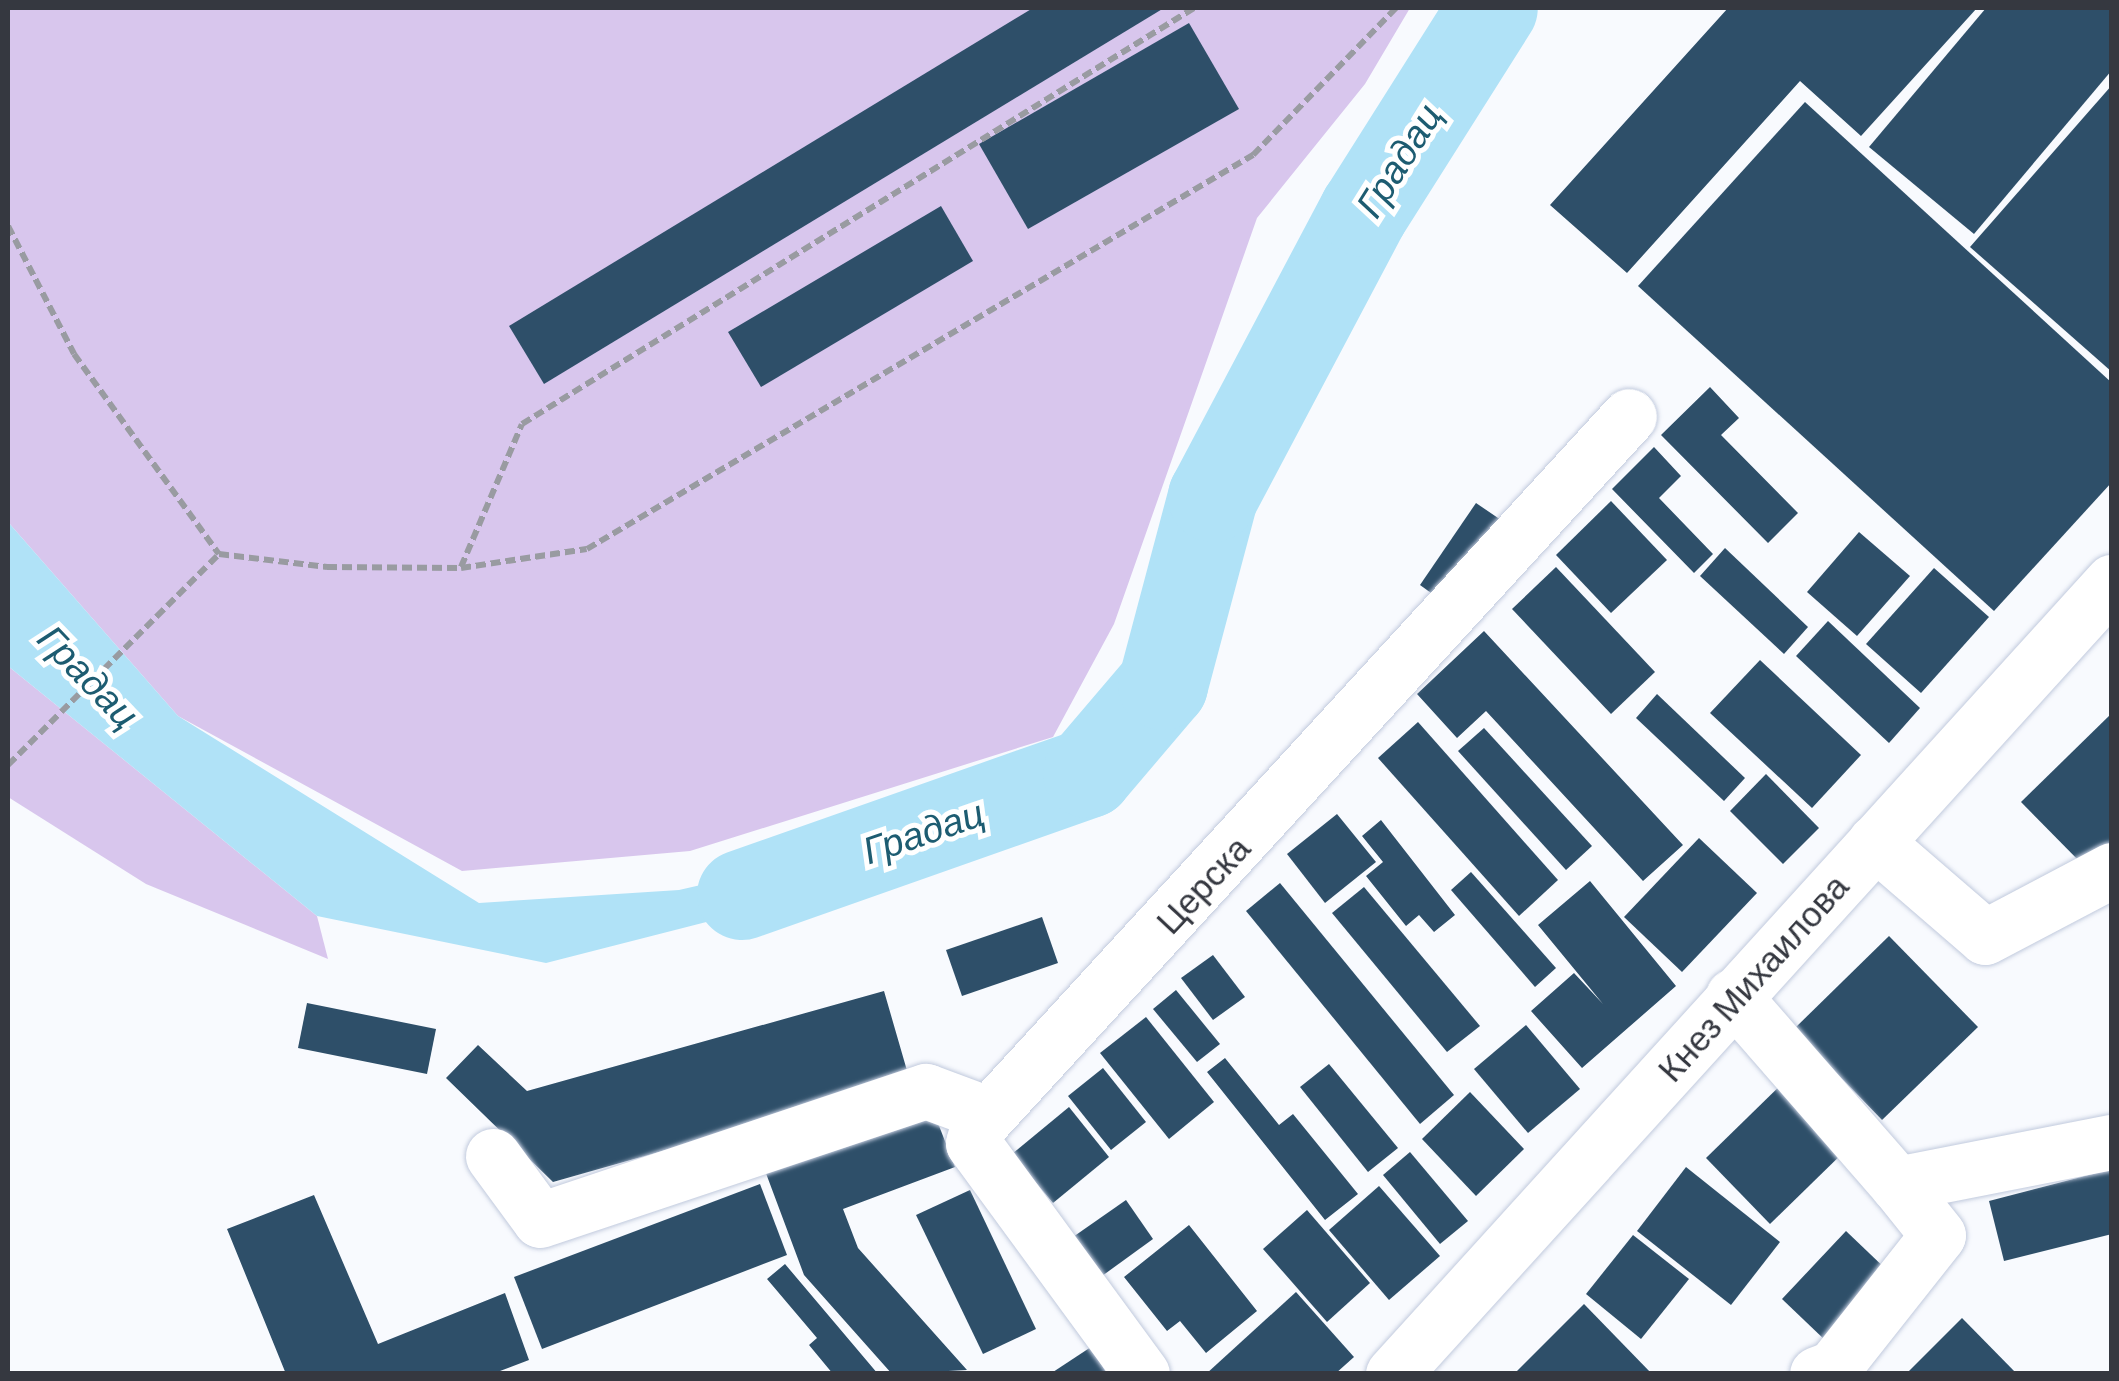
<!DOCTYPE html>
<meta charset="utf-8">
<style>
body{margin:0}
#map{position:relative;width:2119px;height:1381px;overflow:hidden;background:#f8fafe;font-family:Barlow,sans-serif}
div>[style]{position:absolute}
.green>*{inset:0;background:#d8c6ed}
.water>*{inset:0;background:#b0e2f7}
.river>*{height:90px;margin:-45px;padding:0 45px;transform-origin:45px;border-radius:45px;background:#b0e2f7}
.building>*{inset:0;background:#2e4f69}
.path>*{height:6px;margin-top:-3px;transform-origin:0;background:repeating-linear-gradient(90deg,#999ba1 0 10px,transparent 0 15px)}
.roads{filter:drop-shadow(0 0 2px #c1cadd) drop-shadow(0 0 2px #c1cadd)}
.minor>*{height:55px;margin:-27.5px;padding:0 27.5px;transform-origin:27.5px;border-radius:27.5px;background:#fff}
.major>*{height:55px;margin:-27.5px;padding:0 27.5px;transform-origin:27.5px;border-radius:27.5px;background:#fff}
span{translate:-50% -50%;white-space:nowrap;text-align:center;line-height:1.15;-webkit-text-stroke:10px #fff;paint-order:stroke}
.street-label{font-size:35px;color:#353840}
.water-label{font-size:38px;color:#1d5c71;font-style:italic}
.frame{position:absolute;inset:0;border:10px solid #353840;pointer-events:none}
</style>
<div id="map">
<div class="green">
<i style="clip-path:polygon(8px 8px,1410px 8px,1365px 84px,1257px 218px,1114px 624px,1053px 737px,690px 851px,462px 871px,178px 716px,8px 522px)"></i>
<i style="clip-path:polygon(8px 666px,317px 916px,328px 959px,146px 884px,8px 797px)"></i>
</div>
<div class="water">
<i style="clip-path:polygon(8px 522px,178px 716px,479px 903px,679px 890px,875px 845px,773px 905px,546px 963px,317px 916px,8px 666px)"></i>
</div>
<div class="river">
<i style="left:742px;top:895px;width:367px;rotate:-19.4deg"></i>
<i style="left:1088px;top:773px;width:116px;rotate:-49.6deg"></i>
<i style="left:1163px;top:685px;width:195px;rotate:-75.1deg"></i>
<i style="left:1213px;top:497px;width:323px;rotate:-62.1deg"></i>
<i style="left:1364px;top:212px;width:241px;rotate:-57.7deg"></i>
</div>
<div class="building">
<i style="clip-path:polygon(1033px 8px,1164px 8px,544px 384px,509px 326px)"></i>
<i style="clip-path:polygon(1728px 8px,1977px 8px,1861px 136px,1800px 81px,1627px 273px,1550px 205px)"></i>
<i style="clip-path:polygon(1986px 8px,2112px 8px,2112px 70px,1974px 234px,1869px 147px)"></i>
<i style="clip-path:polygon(1189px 23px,1239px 109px,1028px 229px,979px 144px)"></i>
<i style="clip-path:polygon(2112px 85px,2112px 372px,1970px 247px)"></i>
<i style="clip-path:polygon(1805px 102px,2112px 383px,2112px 482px,1994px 611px,1638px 286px)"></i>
<i style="clip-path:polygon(941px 206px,973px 261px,761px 387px,728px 332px)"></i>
<i style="clip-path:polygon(1710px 387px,1739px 418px,1721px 435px,1798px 513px,1768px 543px,1661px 435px)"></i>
<i style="clip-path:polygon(1654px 447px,1681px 476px,1659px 498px,1713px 554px,1694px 573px,1612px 489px)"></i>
<i style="clip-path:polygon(1611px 501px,1667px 560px,1611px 613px,1556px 555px)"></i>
<i style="clip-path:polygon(1476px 503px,1501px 520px,1445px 603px,1420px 585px)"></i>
<i style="clip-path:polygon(1859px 532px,1910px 576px,1857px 636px,1807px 592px)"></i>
<i style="clip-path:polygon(1725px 548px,1808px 627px,1784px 654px,1700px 576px)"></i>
<i style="clip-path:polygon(1556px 567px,1655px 672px,1611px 714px,1512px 609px)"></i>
<i style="clip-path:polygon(1934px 568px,1989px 617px,1921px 693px,1866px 644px)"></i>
<i style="clip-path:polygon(1828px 621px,1920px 708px,1889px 743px,1796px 656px)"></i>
<i style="clip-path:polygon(1484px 631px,1683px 845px,1643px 881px,1486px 711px,1457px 738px,1417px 694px)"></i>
<i style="clip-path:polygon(1760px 660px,1861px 755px,1812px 808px,1710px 713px)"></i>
<i style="clip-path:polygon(1657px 694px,1745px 778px,1724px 801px,1636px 718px)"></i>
<i style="clip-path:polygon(2112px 713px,2112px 841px,2085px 867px,2021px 802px)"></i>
<i style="clip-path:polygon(1418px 722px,1558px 880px,1519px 916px,1378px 758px)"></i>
<i style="clip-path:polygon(1484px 728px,1592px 846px,1566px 870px,1458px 751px)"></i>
<i style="clip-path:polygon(1766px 774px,1819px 828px,1783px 864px,1730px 811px)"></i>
<i style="clip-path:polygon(1337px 814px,1376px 862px,1325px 903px,1287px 854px)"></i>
<i style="clip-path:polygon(1381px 820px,1455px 915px,1434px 932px,1419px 915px,1406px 926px,1366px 876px,1383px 862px,1362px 836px)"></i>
<i style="clip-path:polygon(1699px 838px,1757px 893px,1682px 972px,1624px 917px)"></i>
<i style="clip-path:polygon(1471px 872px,1556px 968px,1535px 987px,1451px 890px)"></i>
<i style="clip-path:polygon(1590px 881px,1676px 986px,1582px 1068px,1531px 1011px,1574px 973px,1603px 1004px,1538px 925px)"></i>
<i style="clip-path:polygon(1280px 883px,1454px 1095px,1420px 1124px,1246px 911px)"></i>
<i style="clip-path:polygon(1364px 887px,1480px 1026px,1447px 1052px,1332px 913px)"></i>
<i style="clip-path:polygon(1042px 917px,1058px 963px,962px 996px,946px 950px)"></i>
<i style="clip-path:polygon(1889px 936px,1978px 1027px,1882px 1120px,1794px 1029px)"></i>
<i style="clip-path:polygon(1213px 955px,1245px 997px,1213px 1020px,1181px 978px)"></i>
<i style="clip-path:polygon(1176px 990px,1220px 1044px,1197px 1062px,1153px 1009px)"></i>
<i style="clip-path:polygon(884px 991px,910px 1081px,553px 1182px,446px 1078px,478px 1045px,527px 1091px)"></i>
<i style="clip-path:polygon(307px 1003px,436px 1029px,427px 1074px,298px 1048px)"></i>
<i style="clip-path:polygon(1146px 1017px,1214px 1102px,1169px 1139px,1100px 1053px)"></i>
<i style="clip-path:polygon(1526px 1025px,1580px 1089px,1528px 1133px,1474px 1069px)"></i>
<i style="clip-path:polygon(1225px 1058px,1279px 1125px,1293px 1114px,1358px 1194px,1325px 1220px,1207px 1072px)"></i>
<i style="clip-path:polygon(1329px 1064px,1398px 1148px,1368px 1172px,1300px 1087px)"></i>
<i style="clip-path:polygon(1103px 1068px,1146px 1122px,1111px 1150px,1068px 1096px)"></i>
<i style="clip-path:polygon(1786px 1080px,1851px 1145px,1770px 1224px,1706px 1158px)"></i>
<i style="clip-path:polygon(1470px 1092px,1524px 1149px,1476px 1196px,1422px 1139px)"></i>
<i style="clip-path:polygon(931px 1105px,955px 1167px,843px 1209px,858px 1248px,967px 1370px,892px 1374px,804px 1275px,764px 1168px)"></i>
<i style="clip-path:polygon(1069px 1107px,1109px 1157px,1053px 1203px,1012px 1154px)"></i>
<i style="clip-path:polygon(1410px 1152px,1468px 1221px,1440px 1244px,1383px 1175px)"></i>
<i style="clip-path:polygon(1686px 1167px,1780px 1242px,1731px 1305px,1637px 1231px)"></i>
<i style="clip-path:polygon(2112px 1169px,2112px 1234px,2004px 1261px,1989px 1201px)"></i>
<i style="clip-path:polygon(760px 1184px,787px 1255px,542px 1349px,514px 1277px)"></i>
<i style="clip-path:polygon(1379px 1186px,1440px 1256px,1389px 1300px,1329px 1230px)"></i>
<i style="clip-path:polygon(970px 1190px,1036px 1329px,983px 1354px,916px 1215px)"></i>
<i style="clip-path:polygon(314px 1195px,378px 1344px,505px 1293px,529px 1360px,492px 1374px,286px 1374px,227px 1229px)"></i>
<i style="clip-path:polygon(1126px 1200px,1153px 1239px,1102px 1276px,1073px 1237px)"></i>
<i style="clip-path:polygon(1307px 1210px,1370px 1283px,1327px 1322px,1263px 1249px)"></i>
<i style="clip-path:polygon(1189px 1225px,1257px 1311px,1206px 1353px,1180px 1321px,1167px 1331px,1124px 1277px)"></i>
<i style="clip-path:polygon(1846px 1231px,1891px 1274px,1827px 1342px,1782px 1299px)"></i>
<i style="clip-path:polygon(1633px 1235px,1689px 1279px,1641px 1339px,1586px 1294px)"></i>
<i style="clip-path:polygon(785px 1264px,878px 1374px,833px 1374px,809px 1345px,817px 1338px,767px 1279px)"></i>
<i style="clip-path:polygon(1296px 1292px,1354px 1357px,1335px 1374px,1206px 1374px)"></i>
<i style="clip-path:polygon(1584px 1304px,1652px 1374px,1514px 1374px)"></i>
<i style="clip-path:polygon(1962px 1318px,2017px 1374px,1906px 1374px)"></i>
<i style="clip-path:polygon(1091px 1347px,1107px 1374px,1050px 1374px)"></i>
</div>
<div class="path">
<i style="left:8px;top:226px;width:144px;rotate:62.7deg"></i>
<i style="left:74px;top:354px;width:247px;rotate:54.1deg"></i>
<i style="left:461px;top:567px;width:155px;rotate:-66.9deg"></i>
<i style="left:522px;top:424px;width:790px;rotate:-31.76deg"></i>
<i style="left:8px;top:765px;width:298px;rotate:-45deg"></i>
<i style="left:219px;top:554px;width:109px;rotate:6.9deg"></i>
<i style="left:327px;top:567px;width:134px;rotate:0.4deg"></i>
<i style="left:461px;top:568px;width:127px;rotate:-8.6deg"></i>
<i style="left:587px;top:549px;width:774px;rotate:-30.61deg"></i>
<i style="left:1253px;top:155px;width:205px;rotate:-45.8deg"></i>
</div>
<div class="roads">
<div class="minor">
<i style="left:1875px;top:842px;width:145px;rotate:40.8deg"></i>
<i style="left:1985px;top:937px;width:144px;rotate:-27.8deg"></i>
<i style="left:1733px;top:996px;width:249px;rotate:48.9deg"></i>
<i style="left:1897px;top:1184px;width:219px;rotate:-11.1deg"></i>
<i style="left:493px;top:1156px;width:79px;rotate:53.7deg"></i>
<i style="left:540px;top:1220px;width:407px;rotate:-18.5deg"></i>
<i style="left:926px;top:1091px;width:63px;rotate:20.4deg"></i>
<i style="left:1142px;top:1374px;width:286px;rotate:-126.2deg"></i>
<i style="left:973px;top:1143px;width:18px;rotate:-74deg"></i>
<i style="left:978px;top:1126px;width:963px;rotate:-47.48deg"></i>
<i style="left:1817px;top:1374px;width:17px;rotate:-21deg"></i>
<i style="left:1833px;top:1368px;width:169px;rotate:-51.7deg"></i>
<i style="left:1938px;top:1235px;width:65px;rotate:-128.8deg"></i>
</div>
<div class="major">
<i style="left:1393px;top:1374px;width:1070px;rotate:-47.77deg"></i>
</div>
</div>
<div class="street-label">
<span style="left:1202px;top:884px;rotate:-47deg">Церска</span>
<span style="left:1752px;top:977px;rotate:-48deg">Кнез Михаилова</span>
</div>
<div class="water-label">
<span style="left:1398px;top:160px;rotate:-58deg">Градац</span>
<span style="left:89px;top:676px;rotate:46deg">Градац</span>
<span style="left:923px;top:831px;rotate:-19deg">Градац</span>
</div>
<div class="frame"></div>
</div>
